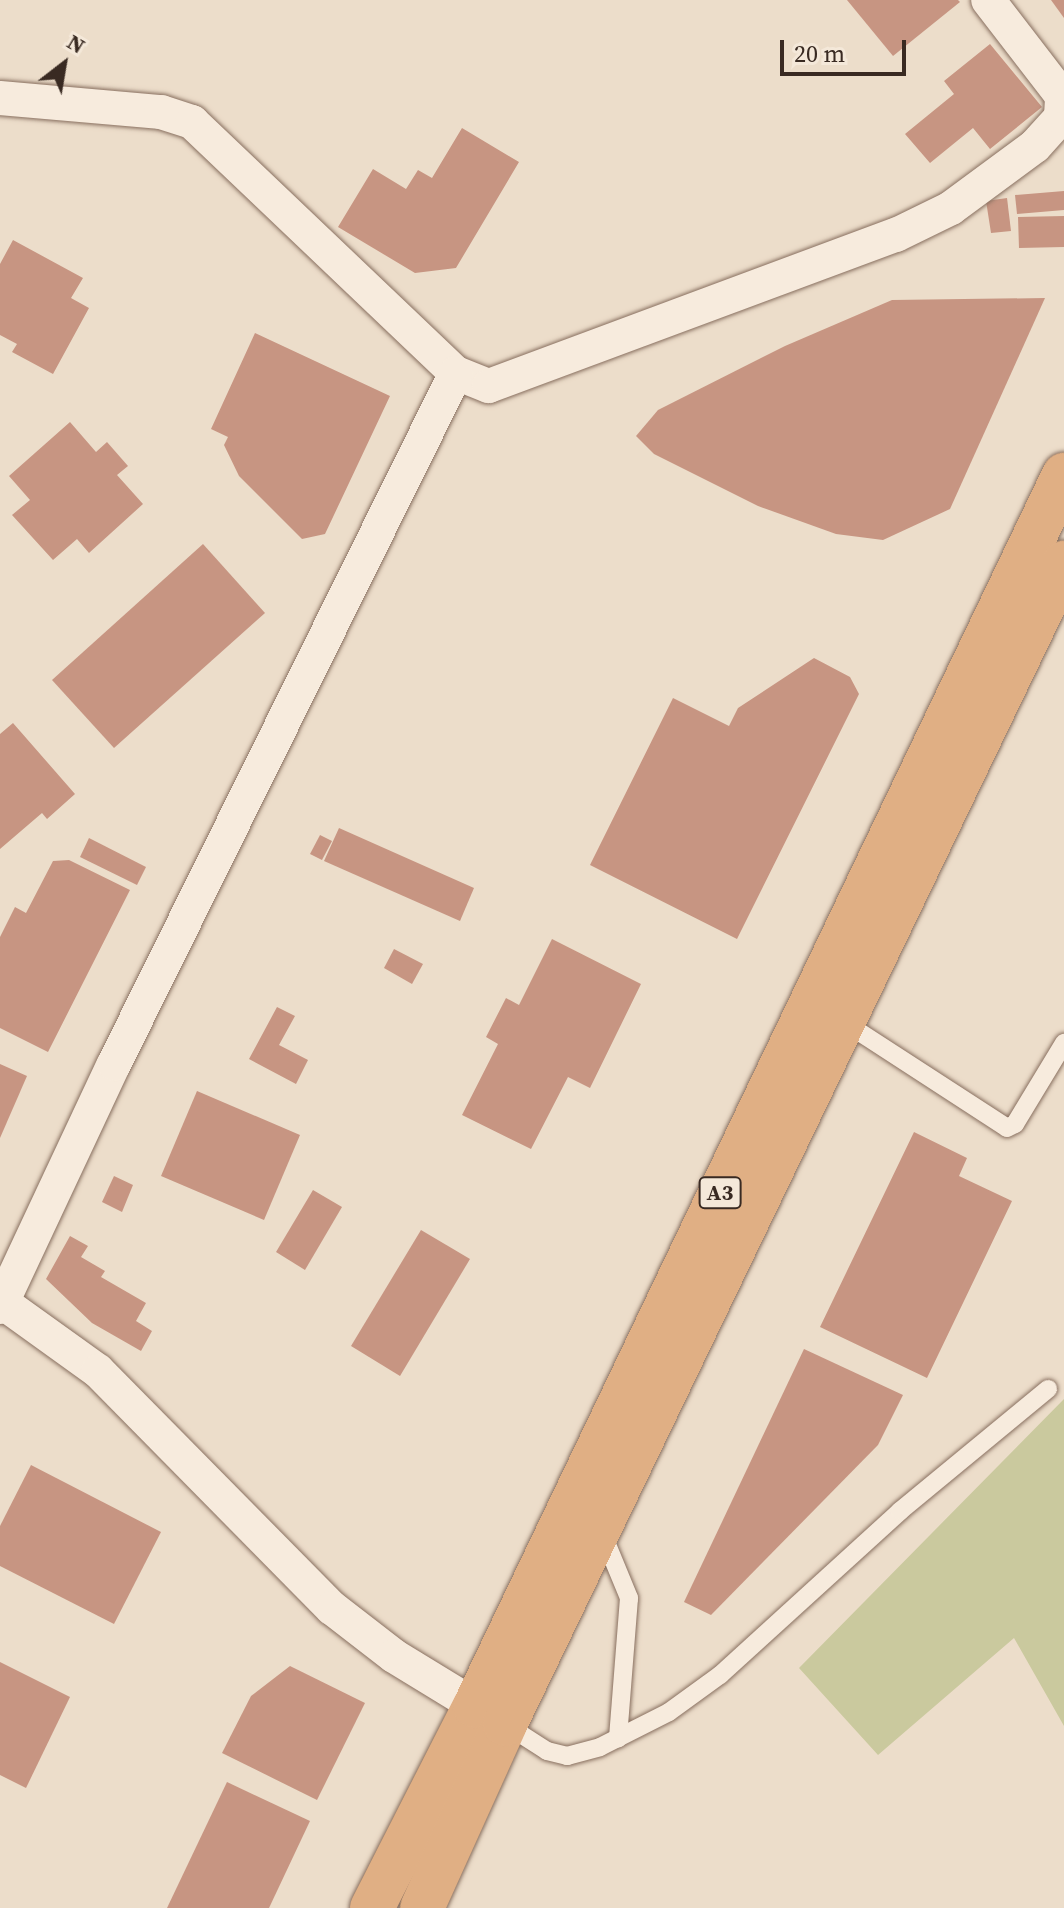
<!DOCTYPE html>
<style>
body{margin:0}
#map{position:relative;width:1064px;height:1908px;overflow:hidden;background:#ecddca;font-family:"Source Serif 4",serif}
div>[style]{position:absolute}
.green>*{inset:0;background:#cac99e}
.building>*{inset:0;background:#c79582}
.roads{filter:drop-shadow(0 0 2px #886f5f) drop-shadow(0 0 2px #886f5f)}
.service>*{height:18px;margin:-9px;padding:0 9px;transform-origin:9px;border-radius:9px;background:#f7ebdd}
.minor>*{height:34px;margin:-17px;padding:0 17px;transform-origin:17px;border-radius:17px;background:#f7ebdd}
.trunk>*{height:44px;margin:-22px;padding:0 22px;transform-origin:22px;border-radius:22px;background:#e0af84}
span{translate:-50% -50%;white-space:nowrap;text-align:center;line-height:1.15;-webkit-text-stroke:6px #f4e8d9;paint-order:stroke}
.shield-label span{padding:2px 6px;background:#f4e8d9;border:2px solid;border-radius:6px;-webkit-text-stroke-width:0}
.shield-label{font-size:22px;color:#392a22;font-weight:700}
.north{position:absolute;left:24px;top:24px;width:80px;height:80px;-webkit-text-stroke:6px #f4e8d9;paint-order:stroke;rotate:31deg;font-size:22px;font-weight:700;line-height:32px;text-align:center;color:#392a22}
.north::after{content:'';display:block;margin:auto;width:28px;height:36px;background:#392a22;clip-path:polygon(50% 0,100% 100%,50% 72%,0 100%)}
.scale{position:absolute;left:780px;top:40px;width:126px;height:36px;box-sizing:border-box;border:4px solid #392a22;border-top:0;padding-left:10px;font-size:24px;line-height:28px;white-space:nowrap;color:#392a22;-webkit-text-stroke:6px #f4e8d9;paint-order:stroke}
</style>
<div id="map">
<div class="green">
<i style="clip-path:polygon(1064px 1399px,1064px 1726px,1014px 1638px,878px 1755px,799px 1668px)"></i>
</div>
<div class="building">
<i style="clip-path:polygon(847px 0,958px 0,960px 2px,893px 56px)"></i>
<i style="clip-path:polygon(1051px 0,1064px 0,1064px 18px)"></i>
<i style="clip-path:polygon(990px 44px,1042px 107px,990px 149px,973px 128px,930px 163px,905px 134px,954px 94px,944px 81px)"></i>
<i style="clip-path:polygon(462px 128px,519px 162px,456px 268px,415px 273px,338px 227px,373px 169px,406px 189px,418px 170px,432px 178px)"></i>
<i style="clip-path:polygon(1064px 191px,1064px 210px,1017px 214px,1015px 195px)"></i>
<i style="clip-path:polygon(1007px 198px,1011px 231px,991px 233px,986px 201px)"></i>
<i style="clip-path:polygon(1064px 216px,1064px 247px,1019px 248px,1018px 217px)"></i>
<i style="clip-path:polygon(13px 240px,83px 278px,71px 298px,89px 308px,53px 374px,12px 352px,17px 344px,0 335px,0 264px)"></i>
<i style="clip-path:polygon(1045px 298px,950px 509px,883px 540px,836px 534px,758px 506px,654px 454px,636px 436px,658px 410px,785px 346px,892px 300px)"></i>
<i style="clip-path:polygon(255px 333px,390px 396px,325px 534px,302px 539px,239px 476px,224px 445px,228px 437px,211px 429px)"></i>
<i style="clip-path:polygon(70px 422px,96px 452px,107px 442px,128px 466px,117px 475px,143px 504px,89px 553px,77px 539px,53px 560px,12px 515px,30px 500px,9px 476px)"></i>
<i style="clip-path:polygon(203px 544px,265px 613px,114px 748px,52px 680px)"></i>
<i style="clip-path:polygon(814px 658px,850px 677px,859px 694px,737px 939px,590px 865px,673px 698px,729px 726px,738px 708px)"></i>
<i style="clip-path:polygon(13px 723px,75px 794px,47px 819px,42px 813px,0 849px,0 734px)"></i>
<i style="clip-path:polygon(339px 828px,474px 888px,460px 921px,324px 861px)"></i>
<i style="clip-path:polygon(320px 835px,332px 841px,322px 860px,310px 854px)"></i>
<i style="clip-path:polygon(89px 838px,146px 867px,137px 885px,80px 857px)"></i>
<i style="clip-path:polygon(69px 860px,130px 890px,48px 1052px,0 1028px,0 937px,15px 907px,26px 913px,53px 861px)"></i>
<i style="clip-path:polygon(552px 939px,641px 984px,590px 1088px,568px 1077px,531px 1149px,462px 1115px,498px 1044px,486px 1037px,506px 998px,519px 1005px)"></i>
<i style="clip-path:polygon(394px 949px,423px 964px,412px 984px,384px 968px)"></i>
<i style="clip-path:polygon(277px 1007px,295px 1016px,279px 1045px,308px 1060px,296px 1084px,249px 1059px)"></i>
<i style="clip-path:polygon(0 1064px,27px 1076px,0 1138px)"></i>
<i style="clip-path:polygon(197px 1091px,300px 1135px,264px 1220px,161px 1176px)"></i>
<i style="clip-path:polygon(914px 1132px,967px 1158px,959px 1176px,1012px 1201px,927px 1378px,820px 1327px)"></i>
<i style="clip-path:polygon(114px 1176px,133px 1185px,122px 1212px,102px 1202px)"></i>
<i style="clip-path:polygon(313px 1190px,342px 1207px,305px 1270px,276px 1252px)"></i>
<i style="clip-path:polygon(421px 1230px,470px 1259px,400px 1376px,351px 1346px)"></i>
<i style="clip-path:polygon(70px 1236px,88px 1246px,81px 1257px,105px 1271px,101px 1277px,146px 1303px,136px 1321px,152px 1331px,141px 1351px,92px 1323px,46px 1279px)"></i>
<i style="clip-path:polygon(804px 1349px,903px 1395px,878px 1445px,711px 1615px,684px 1602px)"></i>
<i style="clip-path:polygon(31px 1465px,161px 1532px,114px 1624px,0 1566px,0 1526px)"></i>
<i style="clip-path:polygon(0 1662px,70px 1697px,26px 1788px,0 1775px)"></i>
<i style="clip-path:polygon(290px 1666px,365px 1703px,317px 1800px,222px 1753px,251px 1696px)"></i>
<i style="clip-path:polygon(227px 1782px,310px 1821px,269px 1908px,167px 1908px)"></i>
</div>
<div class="roads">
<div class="service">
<i style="left:844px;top:1022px;width:194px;rotate:33deg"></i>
<i style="left:1007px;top:1128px;width:9px;rotate:-27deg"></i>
<i style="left:1015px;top:1124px;width:95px;rotate:-58.8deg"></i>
<i style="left:601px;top:1530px;width:74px;rotate:67.6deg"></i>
<i style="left:629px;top:1598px;width:141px;rotate:94.5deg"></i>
<i style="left:505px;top:1724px;width:50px;rotate:32.7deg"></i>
<i style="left:547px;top:1751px;width:21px;rotate:14deg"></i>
<i style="left:567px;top:1756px;width:34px;rotate:-15deg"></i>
<i style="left:600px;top:1747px;width:77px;rotate:-26.9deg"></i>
<i style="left:669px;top:1712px;width:63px;rotate:-36deg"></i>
<i style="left:720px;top:1675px;width:244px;rotate:-42.3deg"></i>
<i style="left:900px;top:1511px;width:192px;rotate:-39.5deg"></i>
</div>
<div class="minor">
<i style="left:0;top:98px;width:162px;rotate:5deg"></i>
<i style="left:161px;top:112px;width:33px;rotate:18deg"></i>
<i style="left:192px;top:122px;width:364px;rotate:43.6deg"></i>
<i style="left:456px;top:373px;width:35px;rotate:22deg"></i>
<i style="left:489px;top:386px;width:434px;rotate:-20.4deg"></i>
<i style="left:896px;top:235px;width:61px;rotate:-26.1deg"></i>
<i style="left:951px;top:208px;width:104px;rotate:-36.4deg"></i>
<i style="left:1035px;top:146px;width:39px;rotate:-48deg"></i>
<i style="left:1061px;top:117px;width:21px;rotate:-87deg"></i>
<i style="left:1062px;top:96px;width:121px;rotate:-127.6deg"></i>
<i style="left:2px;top:1302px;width:118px;rotate:35.7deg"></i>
<i style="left:98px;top:1371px;width:333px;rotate:45.4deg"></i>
<i style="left:332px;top:1608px;width:78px;rotate:37.7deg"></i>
<i style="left:394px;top:1656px;width:117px;rotate:31.4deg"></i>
<i style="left:0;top:1307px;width:268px;rotate:-64.9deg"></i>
<i style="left:114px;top:1064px;width:771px;rotate:-63.67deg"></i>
</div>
<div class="trunk">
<i style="left:372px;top:1908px;width:227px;rotate:-63deg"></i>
<i style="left:475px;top:1706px;width:1365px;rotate:-64.43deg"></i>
<i style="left:422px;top:1908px;width:202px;rotate:-65.7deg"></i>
<i style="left:505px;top:1724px;width:1289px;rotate:-64.29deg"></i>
</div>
</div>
<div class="shield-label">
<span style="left:720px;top:1193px">A3</span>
</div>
<div class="north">N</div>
<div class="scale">20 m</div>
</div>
